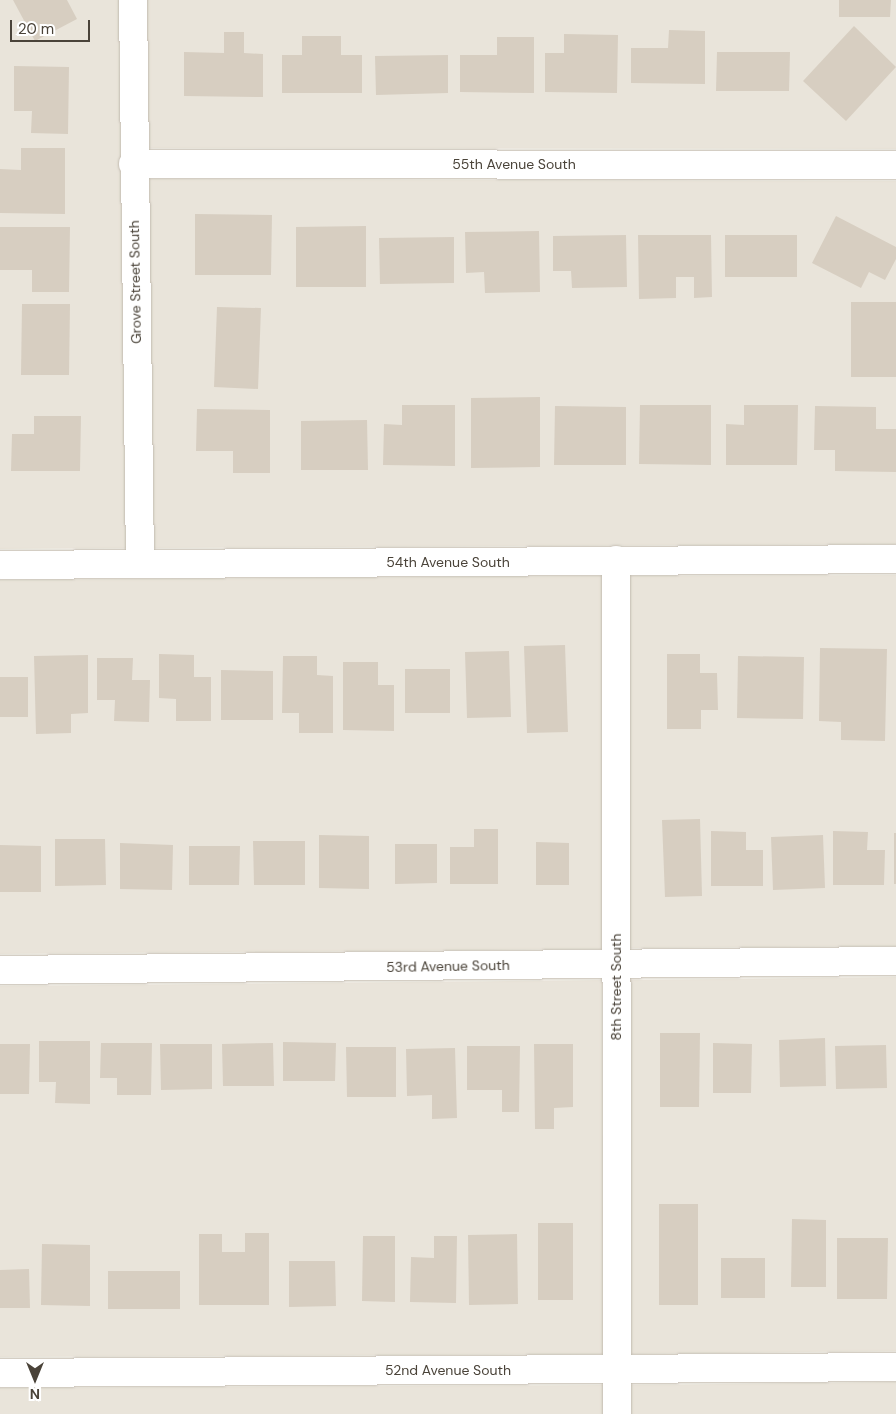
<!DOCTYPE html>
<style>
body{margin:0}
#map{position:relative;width:896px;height:1414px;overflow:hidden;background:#f5f2ec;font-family:"DM Sans",sans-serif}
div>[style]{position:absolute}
.residential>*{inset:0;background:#e9e4da}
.building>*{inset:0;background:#d7cec1}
.roads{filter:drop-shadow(0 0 1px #c1baae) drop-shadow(0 0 1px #c1baae)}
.minor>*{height:28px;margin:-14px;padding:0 14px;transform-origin:14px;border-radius:14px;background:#fff}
span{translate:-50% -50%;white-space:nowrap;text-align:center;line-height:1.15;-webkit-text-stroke:5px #fff;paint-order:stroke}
.street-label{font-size:14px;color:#4a4339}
.north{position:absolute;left:10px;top:1354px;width:50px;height:50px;-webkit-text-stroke:4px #fff;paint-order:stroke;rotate:180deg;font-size:14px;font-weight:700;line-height:20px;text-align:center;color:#4a4339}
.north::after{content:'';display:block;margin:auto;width:18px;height:22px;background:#4a4339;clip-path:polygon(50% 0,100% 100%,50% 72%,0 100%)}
.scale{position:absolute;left:10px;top:20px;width:80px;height:22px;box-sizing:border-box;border:2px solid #4a4339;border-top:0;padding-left:6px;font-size:15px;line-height:18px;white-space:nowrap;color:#4a4339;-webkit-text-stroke:4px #fff;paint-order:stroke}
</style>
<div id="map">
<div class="residential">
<i style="clip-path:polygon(0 0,119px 0,126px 548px,0 549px)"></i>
<i style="clip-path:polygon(147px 0,896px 0,896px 149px,147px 148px)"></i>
<i style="clip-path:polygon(147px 179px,896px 181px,896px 544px,154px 548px)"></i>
<i style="clip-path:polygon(896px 575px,896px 946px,630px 948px,629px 576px)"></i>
<i style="clip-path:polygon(602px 576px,602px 949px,0 954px,0 580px)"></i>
<i style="clip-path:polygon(896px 977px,896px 1351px,631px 1354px,630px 980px)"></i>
<i style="clip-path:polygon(602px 980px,603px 1354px,0 1357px,0 986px)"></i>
<i style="clip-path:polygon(896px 1382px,896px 1414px,631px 1414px,631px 1385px)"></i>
<i style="clip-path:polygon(603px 1385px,604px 1414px,0 1414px,0 1388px)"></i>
</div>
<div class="building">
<i style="clip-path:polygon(13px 0,67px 0,77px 19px,35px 41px)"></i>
<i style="clip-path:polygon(839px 0,891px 0,890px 17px,839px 17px)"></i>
<i style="clip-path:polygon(854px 26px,896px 67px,846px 121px,803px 81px)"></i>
<i style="clip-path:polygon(669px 30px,705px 31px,705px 84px,631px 83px,631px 48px,668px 48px)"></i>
<i style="clip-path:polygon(224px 32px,244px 32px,244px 53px,263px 54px,263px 97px,184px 96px,184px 52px,224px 53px)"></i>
<i style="clip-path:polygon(564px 34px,618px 35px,617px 93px,545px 92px,545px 53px,564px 53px)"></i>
<i style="clip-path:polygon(302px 36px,341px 36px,341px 55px,362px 55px,362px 93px,282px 93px,282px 55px,302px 55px)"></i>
<i style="clip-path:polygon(497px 37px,534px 37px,534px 93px,460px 92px,460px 55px,497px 55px)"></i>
<i style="clip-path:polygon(717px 52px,790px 52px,789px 91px,716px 91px)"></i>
<i style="clip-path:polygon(448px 55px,448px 93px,376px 95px,375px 56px)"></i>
<i style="clip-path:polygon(14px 66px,69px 67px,68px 134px,31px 133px,32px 111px,14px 111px)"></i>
<i style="clip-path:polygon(21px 148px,65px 148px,65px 214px,0 213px,0 169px,21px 170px)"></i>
<i style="clip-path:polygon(195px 214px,272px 215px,271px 275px,195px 275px)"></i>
<i style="clip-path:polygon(836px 216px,896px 247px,896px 259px,885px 280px,869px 272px,861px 288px,812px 263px)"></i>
<i style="clip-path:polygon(366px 226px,366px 287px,296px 287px,296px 227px)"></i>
<i style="clip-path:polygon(0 227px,70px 227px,69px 292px,32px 292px,32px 270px,0 270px)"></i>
<i style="clip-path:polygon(539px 231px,540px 292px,485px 293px,484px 272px,466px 273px,465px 232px)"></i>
<i style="clip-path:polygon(626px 235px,627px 287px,572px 288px,571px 271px,553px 271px,553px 236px)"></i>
<i style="clip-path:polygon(638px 235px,711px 235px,712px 297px,694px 298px,694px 277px,676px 277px,676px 298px,639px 299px)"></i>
<i style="clip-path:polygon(725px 235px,797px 235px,797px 277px,725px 277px)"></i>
<i style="clip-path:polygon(454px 237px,454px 283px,380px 284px,379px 238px)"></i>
<i style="clip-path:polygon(851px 302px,896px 302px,896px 377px,851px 377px)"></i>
<i style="clip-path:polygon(22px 304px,70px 304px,69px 375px,21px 375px)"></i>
<i style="clip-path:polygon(217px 307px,261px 308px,258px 389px,214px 387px)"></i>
<i style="clip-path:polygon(540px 397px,540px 467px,471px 468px,471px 398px)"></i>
<i style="clip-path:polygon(402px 405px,455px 405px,455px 466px,383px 465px,384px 424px,402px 425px)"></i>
<i style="clip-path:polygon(640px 405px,711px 405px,711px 465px,639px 464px)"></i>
<i style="clip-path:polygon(744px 405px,798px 405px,797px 465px,726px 465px,726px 424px,744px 425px)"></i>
<i style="clip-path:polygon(555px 406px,626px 407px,626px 465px,554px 465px)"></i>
<i style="clip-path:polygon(815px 406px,876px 407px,876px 429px,896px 429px,896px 472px,835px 471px,835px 450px,814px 450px)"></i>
<i style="clip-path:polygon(197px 409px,270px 410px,270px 473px,233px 473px,233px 451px,196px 451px)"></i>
<i style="clip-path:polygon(34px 416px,81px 416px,80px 471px,11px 471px,12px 434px,34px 434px)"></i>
<i style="clip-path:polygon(367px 420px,368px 470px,301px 470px,301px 421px)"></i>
<i style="clip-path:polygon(565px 645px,568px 732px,527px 733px,524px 646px)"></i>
<i style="clip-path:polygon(820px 648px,887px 649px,885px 741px,841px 740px,841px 722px,819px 721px)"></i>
<i style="clip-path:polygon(509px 651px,511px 717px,467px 718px,465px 652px)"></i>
<i style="clip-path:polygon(159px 654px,194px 655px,194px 677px,211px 677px,211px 721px,176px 721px,176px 699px,159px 698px)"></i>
<i style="clip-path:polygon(667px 654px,700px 654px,700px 673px,717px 673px,718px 710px,701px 710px,701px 729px,667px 729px)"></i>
<i style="clip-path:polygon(88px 655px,88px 713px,71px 714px,71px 733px,36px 734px,34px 656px)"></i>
<i style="clip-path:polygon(283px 656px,317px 656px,317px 675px,333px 676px,333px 733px,299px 733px,299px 713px,282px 713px)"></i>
<i style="clip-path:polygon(738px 656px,804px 657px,803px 719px,737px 718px)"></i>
<i style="clip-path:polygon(97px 658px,133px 658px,132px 680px,150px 680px,149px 722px,114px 721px,115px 700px,97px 700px)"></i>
<i style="clip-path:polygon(343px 662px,378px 662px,378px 685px,394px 685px,394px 731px,343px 730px)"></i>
<i style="clip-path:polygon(405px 669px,450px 669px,450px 713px,405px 713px)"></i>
<i style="clip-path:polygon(221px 670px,273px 671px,273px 720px,221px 720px)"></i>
<i style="clip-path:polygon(0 677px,28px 677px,28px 717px,0 717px)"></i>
<i style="clip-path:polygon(700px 819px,702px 896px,665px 897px,662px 820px)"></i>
<i style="clip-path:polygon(474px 829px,498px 829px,498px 884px,450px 884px,450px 847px,474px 847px)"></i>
<i style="clip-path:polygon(711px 831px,746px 832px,746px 850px,763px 850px,763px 886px,711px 886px)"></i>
<i style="clip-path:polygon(833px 831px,868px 832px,867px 850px,885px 850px,884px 885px,833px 885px)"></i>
<i style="clip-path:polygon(894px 833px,896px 833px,896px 884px,894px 884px)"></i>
<i style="clip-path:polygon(319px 835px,369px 836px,369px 889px,319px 888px)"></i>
<i style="clip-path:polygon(823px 835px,825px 888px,773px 890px,771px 837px)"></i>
<i style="clip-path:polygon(55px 839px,105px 839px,106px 885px,55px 886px)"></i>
<i style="clip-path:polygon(253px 841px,305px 841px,305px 885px,254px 885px)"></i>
<i style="clip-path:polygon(536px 842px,569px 843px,569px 885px,536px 885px)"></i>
<i style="clip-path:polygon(120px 843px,173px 845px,172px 890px,120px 889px)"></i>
<i style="clip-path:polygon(395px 844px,437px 844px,437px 883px,395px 884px)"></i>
<i style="clip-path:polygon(0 845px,41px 846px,41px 892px,0 892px)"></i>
<i style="clip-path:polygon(189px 846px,240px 846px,239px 885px,189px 885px)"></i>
<i style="clip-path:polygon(660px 1033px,700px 1033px,699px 1107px,660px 1107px)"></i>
<i style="clip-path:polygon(825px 1038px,826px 1086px,780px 1087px,779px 1040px)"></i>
<i style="clip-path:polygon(39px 1041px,90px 1041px,90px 1104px,55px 1103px,56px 1082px,39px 1082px)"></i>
<i style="clip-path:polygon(283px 1042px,336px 1043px,335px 1081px,283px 1081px)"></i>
<i style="clip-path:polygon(101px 1043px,152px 1043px,151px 1095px,117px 1095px,117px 1078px,100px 1078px)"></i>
<i style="clip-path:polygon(273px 1043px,274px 1086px,223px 1086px,222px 1044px)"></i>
<i style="clip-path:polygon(713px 1043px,752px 1044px,751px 1093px,713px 1093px)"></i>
<i style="clip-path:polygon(0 1044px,30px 1044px,29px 1094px,0 1094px)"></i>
<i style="clip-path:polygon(160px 1044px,212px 1044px,212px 1089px,161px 1090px)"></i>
<i style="clip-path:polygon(534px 1044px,573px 1044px,573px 1107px,554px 1108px,554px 1129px,535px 1129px)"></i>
<i style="clip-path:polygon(886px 1045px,887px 1088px,836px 1089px,835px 1046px)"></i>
<i style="clip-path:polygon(467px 1046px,520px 1046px,519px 1112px,502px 1112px,502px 1090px,467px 1090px)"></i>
<i style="clip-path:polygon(346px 1047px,396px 1047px,396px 1097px,347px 1097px)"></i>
<i style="clip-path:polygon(455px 1048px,457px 1118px,432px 1119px,432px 1095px,407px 1096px,406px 1049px)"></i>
<i style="clip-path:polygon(659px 1204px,698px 1204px,698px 1305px,659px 1305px)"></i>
<i style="clip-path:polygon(792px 1219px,826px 1220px,826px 1287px,791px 1287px)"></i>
<i style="clip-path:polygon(538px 1223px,573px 1223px,573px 1300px,538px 1300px)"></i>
<i style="clip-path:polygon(245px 1233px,269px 1233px,269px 1305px,199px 1305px,199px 1234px,222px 1234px,222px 1252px,245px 1252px)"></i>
<i style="clip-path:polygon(517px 1234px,518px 1304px,469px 1305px,468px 1235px)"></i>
<i style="clip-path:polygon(363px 1236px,395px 1236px,395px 1302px,362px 1301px)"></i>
<i style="clip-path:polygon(434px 1236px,457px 1236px,456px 1303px,410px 1302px,411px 1257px,434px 1258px)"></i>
<i style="clip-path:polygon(837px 1238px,888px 1238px,887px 1299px,837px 1299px)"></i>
<i style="clip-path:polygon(42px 1244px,90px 1245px,90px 1306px,41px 1305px)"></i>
<i style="clip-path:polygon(721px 1258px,765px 1258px,765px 1298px,721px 1298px)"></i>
<i style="clip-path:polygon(289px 1261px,335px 1261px,336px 1306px,289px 1307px)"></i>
<i style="clip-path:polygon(29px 1269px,30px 1308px,0 1308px,0 1270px)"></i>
<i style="clip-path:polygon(108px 1271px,180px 1271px,180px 1309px,108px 1309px)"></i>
</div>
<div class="roads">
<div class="minor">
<i style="left:133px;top:0;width:564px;rotate:89.29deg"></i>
<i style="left:133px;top:164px;width:763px;rotate:0.08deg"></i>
<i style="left:616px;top:560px;width:854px;rotate:89.93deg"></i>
<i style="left:0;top:565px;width:896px;rotate:-0.38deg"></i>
<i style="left:0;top:970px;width:896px;rotate:-0.58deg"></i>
<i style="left:0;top:1373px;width:896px;rotate:-0.38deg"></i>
</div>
</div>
<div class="street-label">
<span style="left:514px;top:164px">55th Avenue South</span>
<span style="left:135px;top:282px;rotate:-91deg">Grove Street South</span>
<span style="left:448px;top:562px">54th Avenue South</span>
<span style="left:448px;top:966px;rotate:-1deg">53rd Avenue South</span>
<span style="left:616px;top:987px;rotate:-90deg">8th Street South</span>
<span style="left:448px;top:1370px">52nd Avenue South</span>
</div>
<div class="north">N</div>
<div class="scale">20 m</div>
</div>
